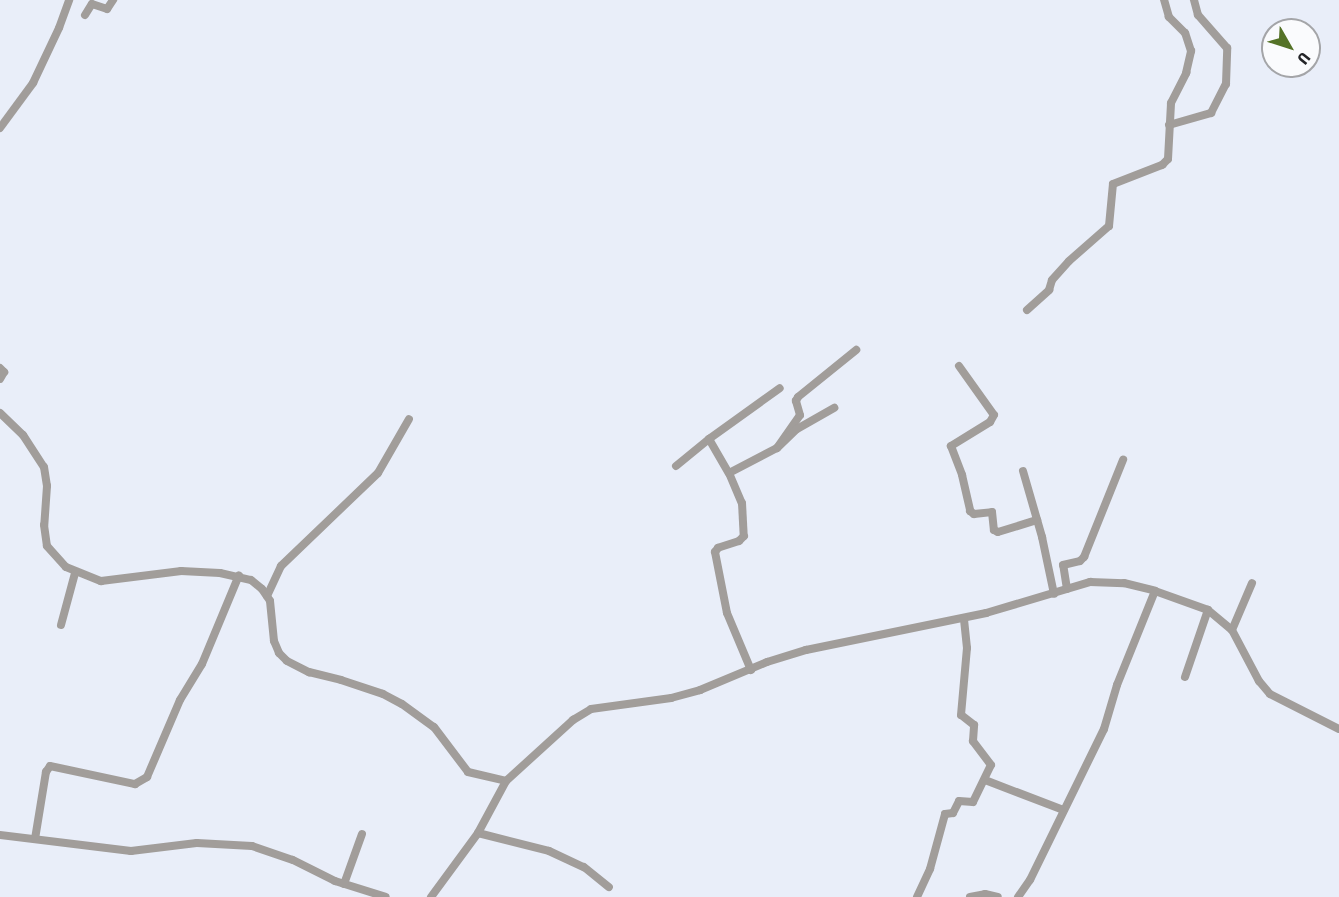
<!DOCTYPE html>
<style>
body{margin:0}
#map{position:relative;width:1339px;height:897px;overflow:hidden;background:#e9eef9;font-family:"Fira Sans Condensed",sans-serif}
div>[style]{position:absolute}
.street>*{height:8px;margin:-4px;padding:0 4px;transform-origin:4px;border-radius:4px;background:#a19d9a}
span{translate:-50% -50%;white-space:nowrap;text-align:center;line-height:1.15;-webkit-text-stroke:6px #fafbfd;paint-order:stroke}
.north{position:absolute;left:1261px;top:18px;width:60px;height:60px;box-sizing:border-box;background:#fafbfd;border:2px solid #a4a5a8;border-radius:50%;rotate:129deg;font-size:16px;font-weight:700;line-height:24px;text-align:center;color:#232428}
.north::after{content:'';display:block;margin:auto;width:21px;height:27px;background:#547227;clip-path:polygon(50% 0,100% 100%,50% 72%,0 100%)}
</style>
<div id="map">
<div class="street">
<i style="left:85px;top:15px;width:13px;rotate:-58deg"></i>
<i style="left:92px;top:4px;width:16px;rotate:18deg"></i>
<i style="left:107px;top:9px;width:11px;rotate:-56deg"></i>
<i style="left:1169px;top:125px;width:44px;rotate:-15.9deg"></i>
<i style="left:1211px;top:113px;width:33px;rotate:-63deg"></i>
<i style="left:1226px;top:84px;width:36px;rotate:-88deg"></i>
<i style="left:1227px;top:48px;width:44px;rotate:-131.3deg"></i>
<i style="left:1198px;top:15px;width:16px;rotate:-105deg"></i>
<i style="left:0;top:128px;width:56px;rotate:-53.7deg"></i>
<i style="left:33px;top:83px;width:61px;rotate:-64.7deg"></i>
<i style="left:59px;top:28px;width:30px;rotate:-70deg"></i>
<i style="left:1027px;top:310px;width:30px;rotate:-42deg"></i>
<i style="left:1049px;top:290px;width:10px;rotate:-73deg"></i>
<i style="left:1052px;top:280px;width:25px;rotate:-48deg"></i>
<i style="left:1069px;top:261px;width:53px;rotate:-41.2deg"></i>
<i style="left:1109px;top:226px;width:42px;rotate:-84.6deg"></i>
<i style="left:1113px;top:184px;width:53px;rotate:-21.2deg"></i>
<i style="left:1162px;top:165px;width:8px;rotate:-45deg"></i>
<i style="left:1168px;top:159px;width:56px;rotate:-86.9deg"></i>
<i style="left:1171px;top:103px;width:34px;rotate:-63deg"></i>
<i style="left:1186px;top:73px;width:23px;rotate:-77deg"></i>
<i style="left:1191px;top:51px;width:19px;rotate:-108deg"></i>
<i style="left:1185px;top:33px;width:23px;rotate:-135deg"></i>
<i style="left:1169px;top:17px;width:18px;rotate:-106deg"></i>
<i style="left:959px;top:366px;width:60px;rotate:54.5deg"></i>
<i style="left:994px;top:415px;width:8px;rotate:120deg"></i>
<i style="left:990px;top:422px;width:46px;rotate:148.4deg"></i>
<i style="left:951px;top:446px;width:31px;rotate:69deg"></i>
<i style="left:962px;top:475px;width:37px;rotate:77deg"></i>
<i style="left:970px;top:511px;width:5px;rotate:37deg"></i>
<i style="left:974px;top:514px;width:18px;rotate:-6deg"></i>
<i style="left:992px;top:512px;width:18px;rotate:84deg"></i>
<i style="left:994px;top:530px;width:4px;rotate:27deg"></i>
<i style="left:998px;top:532px;width:41px;rotate:-17.1deg"></i>
<i style="left:0;top:368px;width:6px;rotate:45deg"></i>
<i style="left:4px;top:372px;width:8px;rotate:120deg"></i>
<i style="left:0;top:413px;width:32px;rotate:44deg"></i>
<i style="left:23px;top:435px;width:38px;rotate:57deg"></i>
<i style="left:44px;top:467px;width:19px;rotate:81deg"></i>
<i style="left:47px;top:486px;width:39px;rotate:94deg"></i>
<i style="left:44px;top:525px;width:21px;rotate:82deg"></i>
<i style="left:47px;top:546px;width:28px;rotate:48deg"></i>
<i style="left:66px;top:567px;width:38px;rotate:22deg"></i>
<i style="left:101px;top:581px;width:81px;rotate:-7.1deg"></i>
<i style="left:181px;top:571px;width:39px;rotate:3deg"></i>
<i style="left:220px;top:573px;width:32px;rotate:13deg"></i>
<i style="left:251px;top:580px;width:14px;rotate:39deg"></i>
<i style="left:262px;top:589px;width:14px;rotate:56deg"></i>
<i style="left:270px;top:601px;width:40px;rotate:84.3deg"></i>
<i style="left:274px;top:641px;width:13px;rotate:67deg"></i>
<i style="left:279px;top:653px;width:11px;rotate:45deg"></i>
<i style="left:287px;top:661px;width:25px;rotate:27deg"></i>
<i style="left:309px;top:672px;width:33px;rotate:14deg"></i>
<i style="left:341px;top:680px;width:44px;rotate:18.4deg"></i>
<i style="left:383px;top:694px;width:21px;rotate:28deg"></i>
<i style="left:402px;top:704px;width:39px;rotate:36deg"></i>
<i style="left:434px;top:727px;width:56px;rotate:52.9deg"></i>
<i style="left:468px;top:772px;width:39px;rotate:13deg"></i>
<i style="left:709px;top:439px;width:39px;rotate:60deg"></i>
<i style="left:729px;top:473px;width:33px;rotate:67deg"></i>
<i style="left:742px;top:503px;width:33px;rotate:87deg"></i>
<i style="left:744px;top:536px;width:7px;rotate:135deg"></i>
<i style="left:739px;top:541px;width:22px;rotate:162deg"></i>
<i style="left:718px;top:548px;width:5px;rotate:127deg"></i>
<i style="left:715px;top:552px;width:62px;rotate:78.9deg"></i>
<i style="left:727px;top:613px;width:62px;rotate:67.2deg"></i>
<i style="left:777px;top:448px;width:40px;rotate:-55.1deg"></i>
<i style="left:800px;top:415px;width:15px;rotate:-106deg"></i>
<i style="left:796px;top:401px;width:4px;rotate:-63deg"></i>
<i style="left:798px;top:397px;width:75px;rotate:-39deg"></i>
<i style="left:676px;top:466px;width:43px;rotate:-39.3deg"></i>
<i style="left:709px;top:439px;width:87px;rotate:-35.7deg"></i>
<i style="left:1023px;top:471px;width:69px;rotate:73.9deg"></i>
<i style="left:1042px;top:537px;width:58px;rotate:78.1deg"></i>
<i style="left:729px;top:473px;width:54px;rotate:-27.5deg"></i>
<i style="left:777px;top:448px;width:28px;rotate:-44deg"></i>
<i style="left:797px;top:429px;width:43px;rotate:-29.6deg"></i>
<i style="left:1067px;top:589px;width:24px;rotate:-99deg"></i>
<i style="left:1063px;top:565px;width:17px;rotate:-13deg"></i>
<i style="left:1080px;top:561px;width:6px;rotate:-45deg"></i>
<i style="left:1084px;top:557px;width:105px;rotate:-68.1deg"></i>
<i style="left:267px;top:596px;width:33px;rotate:-65deg"></i>
<i style="left:281px;top:566px;width:134px;rotate:-43.8deg"></i>
<i style="left:378px;top:473px;width:62px;rotate:-60.1deg"></i>
<i style="left:61px;top:625px;width:54px;rotate:-74.9deg"></i>
<i style="left:1232px;top:630px;width:51px;rotate:-66.9deg"></i>
<i style="left:1185px;top:677px;width:71px;rotate:-71.1deg"></i>
<i style="left:985px;top:780px;width:84px;rotate:21deg"></i>
<i style="left:478px;top:833px;width:73px;rotate:14.2deg"></i>
<i style="left:549px;top:851px;width:38px;rotate:25deg"></i>
<i style="left:584px;top:867px;width:32px;rotate:39deg"></i>
<i style="left:0;top:835px;width:132px;rotate:7deg"></i>
<i style="left:131px;top:851px;width:66px;rotate:-6.9deg"></i>
<i style="left:197px;top:843px;width:55px;rotate:3.1deg"></i>
<i style="left:252px;top:846px;width:43px;rotate:18.9deg"></i>
<i style="left:293px;top:860px;width:47px;rotate:26.6deg"></i>
<i style="left:335px;top:881px;width:53px;rotate:17.4deg"></i>
<i style="left:35px;top:839px;width:68px;rotate:-80.7deg"></i>
<i style="left:46px;top:772px;width:7px;rotate:-56deg"></i>
<i style="left:50px;top:766px;width:87px;rotate:12deg"></i>
<i style="left:135px;top:784px;width:14px;rotate:-30deg"></i>
<i style="left:147px;top:777px;width:84px;rotate:-66.8deg"></i>
<i style="left:180px;top:700px;width:42px;rotate:-58.6deg"></i>
<i style="left:202px;top:664px;width:96px;rotate:-67.4deg"></i>
<i style="left:344px;top:884px;width:53px;rotate:-70.2deg"></i>
<i style="left:431px;top:897px;width:79px;rotate:-53.7deg"></i>
<i style="left:478px;top:833px;width:59px;rotate:-61.7deg"></i>
<i style="left:506px;top:781px;width:91px;rotate:-42.3deg"></i>
<i style="left:573px;top:720px;width:21px;rotate:-31deg"></i>
<i style="left:591px;top:709px;width:81px;rotate:-7.8deg"></i>
<i style="left:671px;top:698px;width:30px;rotate:-15deg"></i>
<i style="left:700px;top:690px;width:73px;rotate:-22.7deg"></i>
<i style="left:767px;top:662px;width:41px;rotate:-17.1deg"></i>
<i style="left:806px;top:650px;width:184px;rotate:-11.6deg"></i>
<i style="left:986px;top:613px;width:109px;rotate:-16.6deg"></i>
<i style="left:1090px;top:582px;width:34px;rotate:2deg"></i>
<i style="left:1124px;top:583px;width:32px;rotate:14deg"></i>
<i style="left:1155px;top:591px;width:56px;rotate:19.7deg"></i>
<i style="left:1208px;top:610px;width:31px;rotate:40deg"></i>
<i style="left:1232px;top:630px;width:58px;rotate:62.1deg"></i>
<i style="left:1259px;top:681px;width:17px;rotate:50deg"></i>
<i style="left:1270px;top:694px;width:77px;rotate:26.9deg"></i>
<i style="left:917px;top:897px;width:31px;rotate:-65deg"></i>
<i style="left:930px;top:869px;width:57px;rotate:-74.7deg"></i>
<i style="left:945px;top:814px;width:8px;rotate:-7deg"></i>
<i style="left:953px;top:813px;width:13px;rotate:-63deg"></i>
<i style="left:959px;top:801px;width:14px;rotate:4deg"></i>
<i style="left:973px;top:802px;width:41px;rotate:-64.1deg"></i>
<i style="left:991px;top:765px;width:30px;rotate:-127deg"></i>
<i style="left:973px;top:741px;width:16px;rotate:-86deg"></i>
<i style="left:974px;top:725px;width:16px;rotate:-142deg"></i>
<i style="left:961px;top:715px;width:67px;rotate:-84.9deg"></i>
<i style="left:967px;top:648px;width:30px;rotate:-96deg"></i>
<i style="left:970px;top:897px;width:15px;rotate:-11deg"></i>
<i style="left:985px;top:894px;width:13px;rotate:13deg"></i>
<i style="left:1018px;top:897px;width:21px;rotate:-55deg"></i>
<i style="left:1030px;top:880px;width:168px;rotate:-63.9deg"></i>
<i style="left:1104px;top:729px;width:46px;rotate:-73.5deg"></i>
<i style="left:1117px;top:685px;width:101px;rotate:-68deg"></i>
</div>
<div class="north">U</div>
</div>
